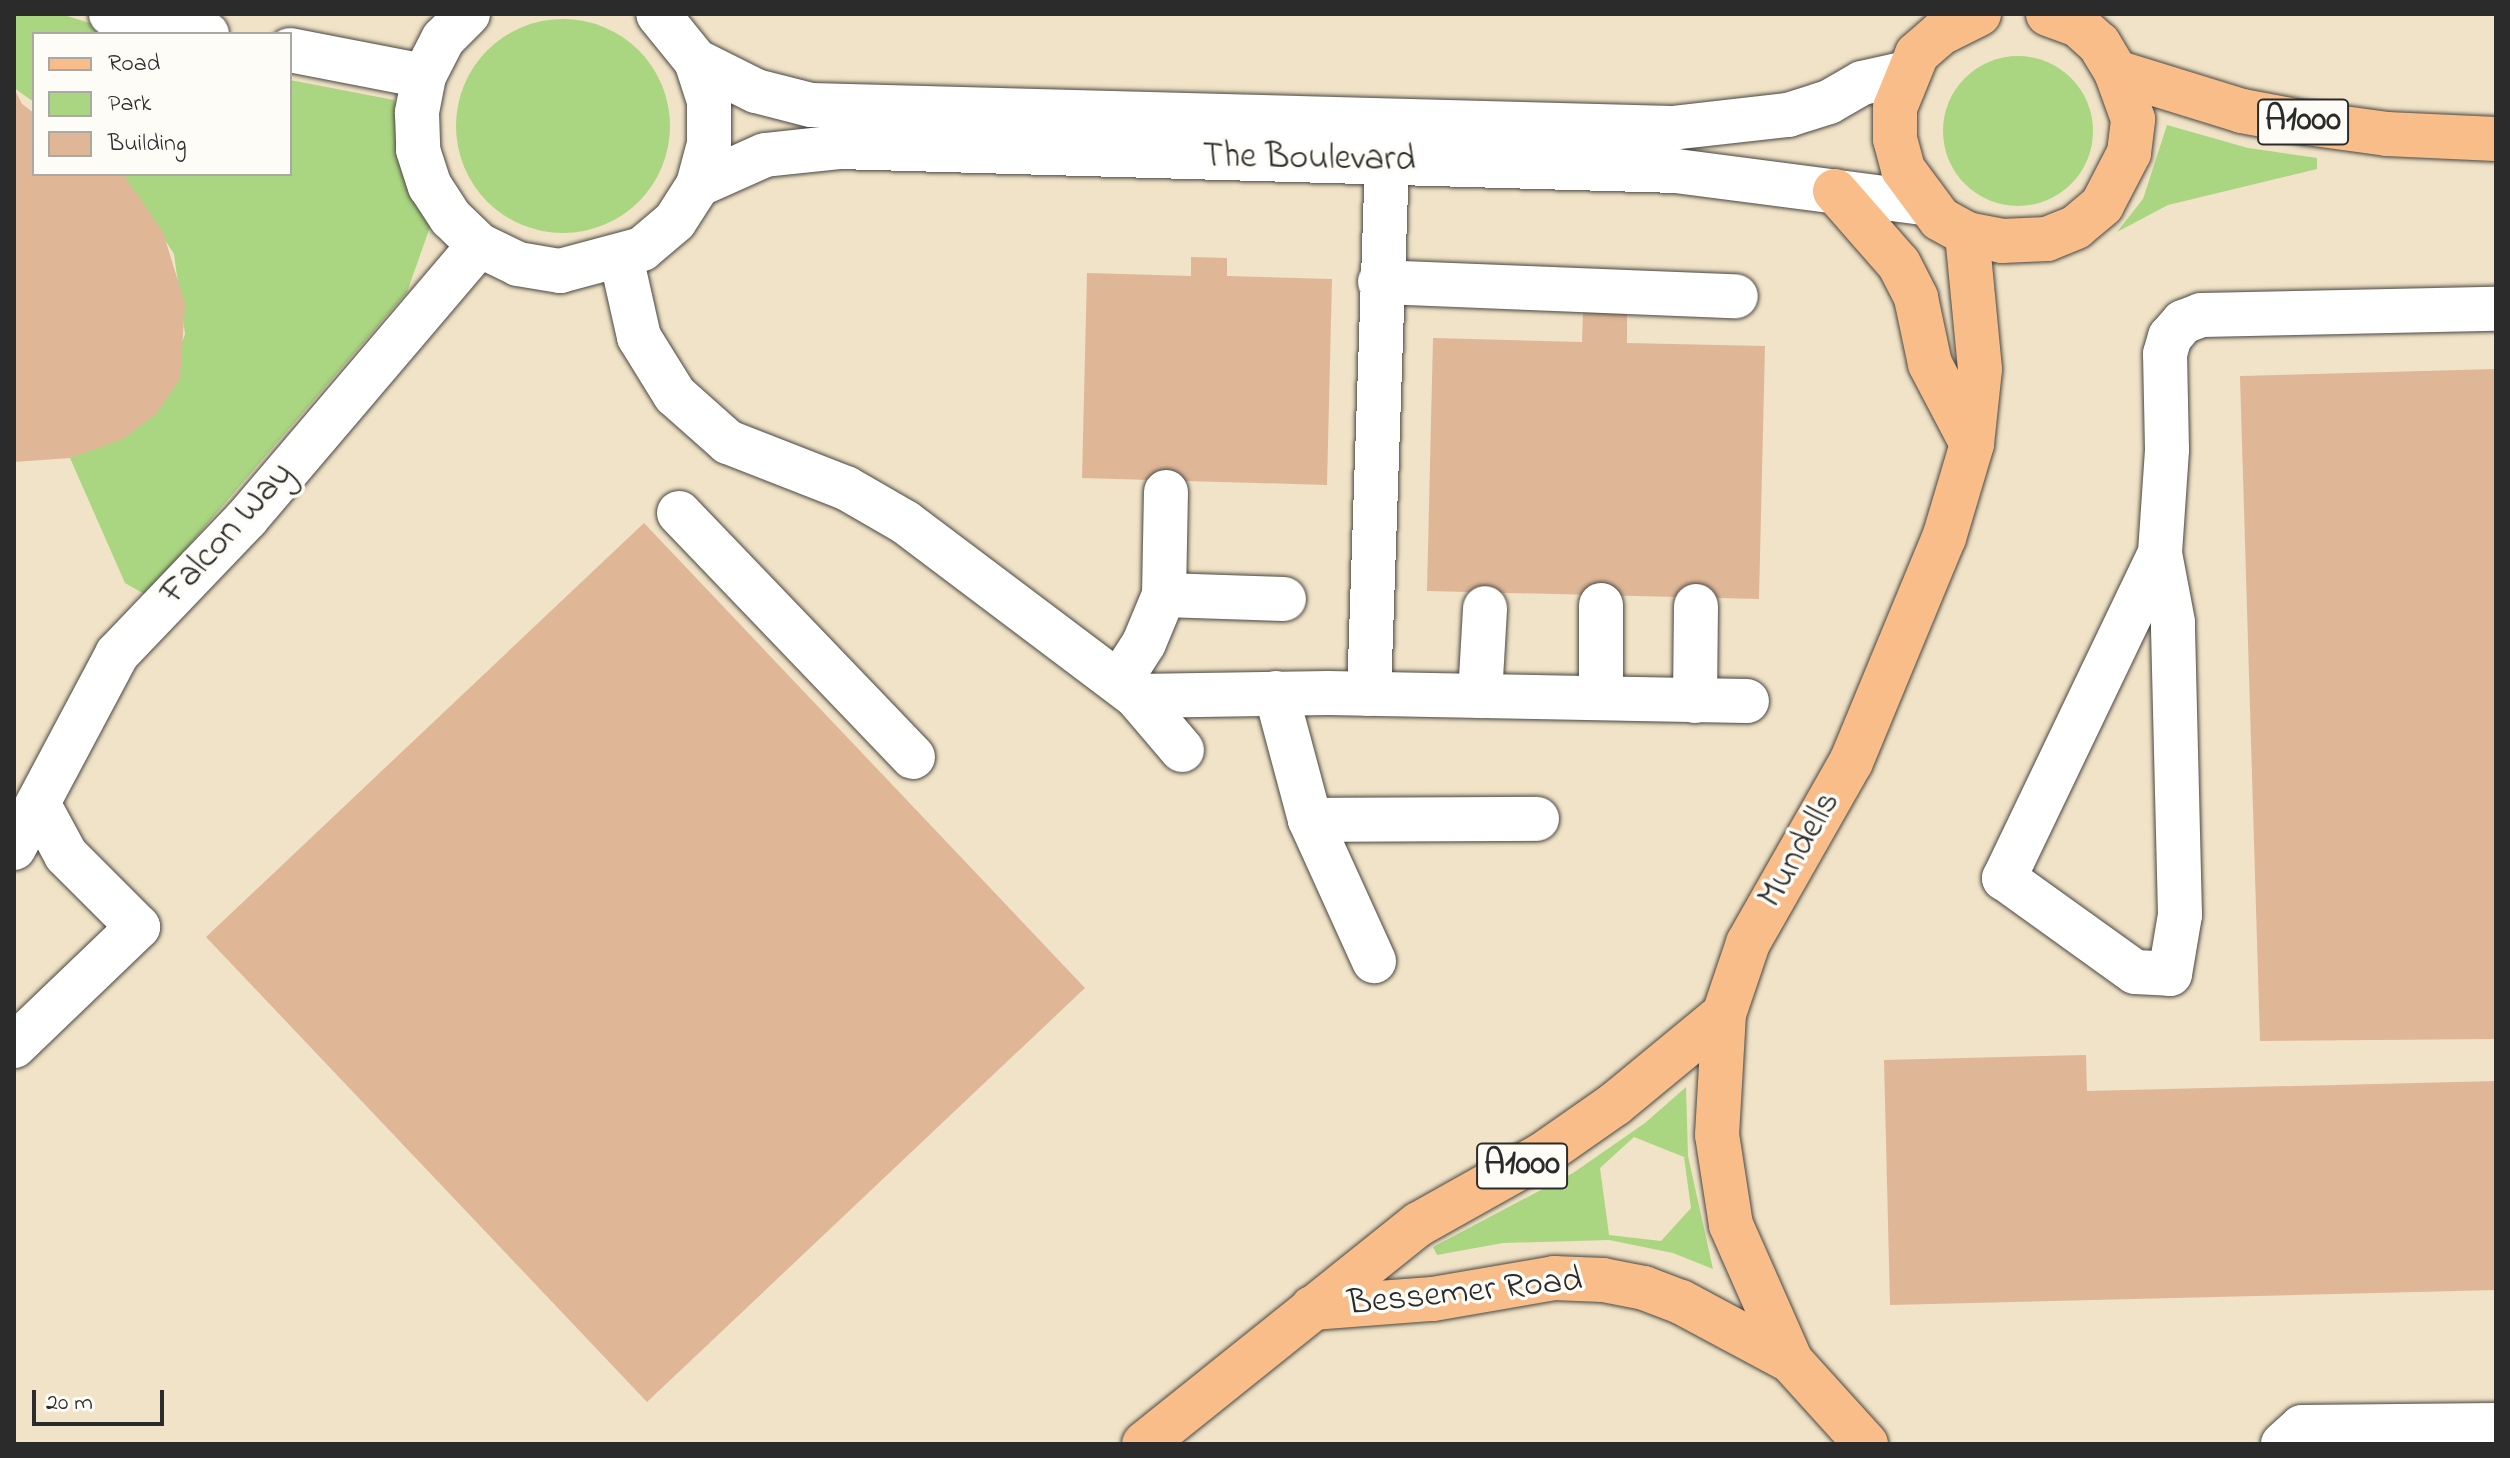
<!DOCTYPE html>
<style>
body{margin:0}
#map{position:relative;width:2510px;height:1458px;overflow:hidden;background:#f1e3c7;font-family:"Indie Flower",sans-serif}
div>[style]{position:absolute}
.green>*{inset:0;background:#aad581}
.round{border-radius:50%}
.building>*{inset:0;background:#dfb797}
.roads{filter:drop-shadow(0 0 2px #494742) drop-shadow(0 0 2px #494742)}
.minor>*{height:44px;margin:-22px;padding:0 22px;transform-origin:22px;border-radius:22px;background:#fff}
.major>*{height:44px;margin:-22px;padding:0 22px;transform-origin:22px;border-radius:22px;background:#f8bd89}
span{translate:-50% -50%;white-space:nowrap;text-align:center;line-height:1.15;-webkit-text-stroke:7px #fdfcf7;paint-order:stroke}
.shield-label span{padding:2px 6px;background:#fdfcf7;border:2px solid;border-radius:6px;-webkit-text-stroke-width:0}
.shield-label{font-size:34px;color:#2b2b2b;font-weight:700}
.street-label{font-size:36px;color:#2b2b2b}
.frame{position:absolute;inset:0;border:16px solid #2b2b2b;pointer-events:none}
.legend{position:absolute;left:32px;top:32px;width:260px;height:144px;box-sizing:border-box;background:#fdfcf7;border:2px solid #a9a8a5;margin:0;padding:10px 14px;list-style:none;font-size:24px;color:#2b2b2b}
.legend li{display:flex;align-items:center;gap:16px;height:40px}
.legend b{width:40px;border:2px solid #a9a8a5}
.scale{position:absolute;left:32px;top:1390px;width:132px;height:36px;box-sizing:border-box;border:4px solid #2b2b2b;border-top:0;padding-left:10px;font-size:24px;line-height:28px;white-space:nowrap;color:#2b2b2b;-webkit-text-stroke:6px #fdfcf7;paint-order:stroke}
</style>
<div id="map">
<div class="green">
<i style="clip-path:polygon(14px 14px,61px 14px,124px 34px,34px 34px,34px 102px,14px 88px)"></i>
<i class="round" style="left:456px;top:19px;width:214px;height:214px"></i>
<i class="round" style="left:1943px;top:56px;width:150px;height:150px"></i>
<i style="clip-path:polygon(290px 80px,394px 100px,430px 227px,407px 292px,146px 595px,125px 583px,70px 458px,156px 414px,185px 334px,174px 254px,123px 174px,290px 174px)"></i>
<i style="clip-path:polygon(2167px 125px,2248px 148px,2317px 158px,2317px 169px,2168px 205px,2117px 232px,2143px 199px)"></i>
<i style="clip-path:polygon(evenodd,1686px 1087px,1688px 1156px,1713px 1269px,1673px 1253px,1609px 1240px,1503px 1243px,1437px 1255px,1433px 1247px,1573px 1173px,1645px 1123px,1686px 1087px,1634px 1137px,1684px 1157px,1691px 1208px,1661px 1241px,1609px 1235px,1600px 1168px,1634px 1137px)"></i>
</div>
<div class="building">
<i style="clip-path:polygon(14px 88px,22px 104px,34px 113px,34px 174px,123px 174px,163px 232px,185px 304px,180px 379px,156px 414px,123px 439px,70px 458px,14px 462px)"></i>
<i style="clip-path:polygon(1191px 257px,1227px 258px,1227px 276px,1332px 279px,1327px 485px,1082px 478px,1087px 273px,1191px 276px)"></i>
<i style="clip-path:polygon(1583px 311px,1627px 312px,1627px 343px,1765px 346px,1759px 599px,1427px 591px,1433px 338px,1582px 342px)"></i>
<i style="clip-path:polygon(2496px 369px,2496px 1039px,2260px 1041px,2240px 376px)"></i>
<i style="clip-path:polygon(644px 523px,1085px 988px,647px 1402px,206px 937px)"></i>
<i style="clip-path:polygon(2086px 1055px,2087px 1091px,2496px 1081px,2496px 1290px,1890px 1305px,1884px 1060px)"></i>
</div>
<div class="roads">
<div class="minor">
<i style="left:111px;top:14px;width:98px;rotate:11.8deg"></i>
<i style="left:468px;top:14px;width:35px;rotate:135deg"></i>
<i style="left:443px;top:39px;width:42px;rotate:117.2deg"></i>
<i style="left:424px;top:76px;width:38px;rotate:101deg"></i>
<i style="left:417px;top:113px;width:37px;rotate:88deg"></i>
<i style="left:418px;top:150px;width:38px;rotate:72deg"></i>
<i style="left:430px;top:186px;width:38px;rotate:57deg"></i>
<i style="left:451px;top:218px;width:39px;rotate:44deg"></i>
<i style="left:479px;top:245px;width:43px;rotate:26deg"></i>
<i style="left:518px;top:264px;width:43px;rotate:9.5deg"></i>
<i style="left:560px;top:271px;width:85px;rotate:-15deg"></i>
<i style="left:642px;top:249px;width:43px;rotate:-40.3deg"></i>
<i style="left:675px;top:221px;width:43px;rotate:-57.4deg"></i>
<i style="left:698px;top:185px;width:42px;rotate:-75deg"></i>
<i style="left:709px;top:144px;width:43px;rotate:-90deg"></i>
<i style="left:709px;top:101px;width:42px;rotate:-108deg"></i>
<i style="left:696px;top:61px;width:60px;rotate:-129deg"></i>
<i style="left:290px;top:50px;width:136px;rotate:11deg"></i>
<i style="left:696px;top:61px;width:67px;rotate:26.6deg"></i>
<i style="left:756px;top:91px;width:57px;rotate:14.3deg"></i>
<i style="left:811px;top:105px;width:861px;rotate:1.53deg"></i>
<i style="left:1672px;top:128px;width:117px;rotate:-6.4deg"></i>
<i style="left:1788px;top:115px;width:43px;rotate:-17.6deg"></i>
<i style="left:1829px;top:102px;width:38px;rotate:-30deg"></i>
<i style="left:1862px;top:83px;width:46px;rotate:-12.5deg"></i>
<i style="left:698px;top:185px;width:73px;rotate:-24.1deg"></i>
<i style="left:765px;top:155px;width:74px;rotate:-6.2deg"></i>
<i style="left:839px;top:147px;width:837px;rotate:1.64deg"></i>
<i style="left:1676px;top:171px;width:250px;rotate:7.4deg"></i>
<i style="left:621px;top:257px;width:82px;rotate:77.3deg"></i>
<i style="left:639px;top:337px;width:68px;rotate:58.2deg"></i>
<i style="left:675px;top:395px;width:71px;rotate:41.6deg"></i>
<i style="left:728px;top:442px;width:127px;rotate:21.3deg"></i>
<i style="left:846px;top:488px;width:68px;rotate:30deg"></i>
<i style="left:905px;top:522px;width:289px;rotate:37deg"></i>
<i style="left:1136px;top:696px;width:71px;rotate:49.6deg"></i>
<i style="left:1380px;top:282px;width:356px;rotate:2.3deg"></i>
<i style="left:679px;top:513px;width:338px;rotate:46.2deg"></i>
<i style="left:2160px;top:553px;width:361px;rotate:115.6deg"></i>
<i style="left:2004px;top:878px;width:161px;rotate:35.7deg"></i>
<i style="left:2135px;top:972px;width:35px;rotate:3deg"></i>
<i style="left:2170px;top:974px;width:60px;rotate:-80.4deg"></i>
<i style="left:2180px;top:915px;width:293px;rotate:-91.4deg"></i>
<i style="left:2173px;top:622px;width:70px;rotate:-100.7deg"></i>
<i style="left:2160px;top:553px;width:104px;rotate:-86.1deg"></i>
<i style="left:2167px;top:449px;width:95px;rotate:-91.2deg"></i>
<i style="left:2165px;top:354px;width:18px;rotate:-74deg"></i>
<i style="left:2170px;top:337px;width:20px;rotate:-49deg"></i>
<i style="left:2183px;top:322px;width:19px;rotate:-21deg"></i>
<i style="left:2201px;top:315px;width:295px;rotate:-1.2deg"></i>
<i style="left:1164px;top:595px;width:120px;rotate:1.9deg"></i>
<i style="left:1601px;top:605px;width:93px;rotate:90deg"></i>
<i style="left:1119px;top:682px;width:46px;rotate:-57.3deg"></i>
<i style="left:1144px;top:643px;width:52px;rotate:-67.4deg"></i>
<i style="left:1164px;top:595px;width:103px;rotate:-88.9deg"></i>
<i style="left:1276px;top:693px;width:131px;rotate:75deg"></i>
<i style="left:1310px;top:820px;width:155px;rotate:65.6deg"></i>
<i style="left:1369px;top:694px;width:533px;rotate:-88.07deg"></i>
<i style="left:1136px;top:696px;width:192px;rotate:-0.9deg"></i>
<i style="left:1328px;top:693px;width:419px;rotate:1.1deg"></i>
<i style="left:1480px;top:696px;width:88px;rotate:-86.7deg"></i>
<i style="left:1695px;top:701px;width:95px;rotate:-89.4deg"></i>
<i style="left:1310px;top:820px;width:227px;rotate:-0.3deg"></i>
<i style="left:14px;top:848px;width:220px;rotate:-62deg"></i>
<i style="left:117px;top:654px;width:188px;rotate:-46.3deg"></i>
<i style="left:247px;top:518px;width:358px;rotate:-49.6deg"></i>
<i style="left:14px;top:1046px;width:172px;rotate:-43.8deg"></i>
<i style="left:138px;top:927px;width:102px;rotate:-135deg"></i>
<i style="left:66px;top:855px;width:55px;rotate:-118.4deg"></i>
<i style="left:2283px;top:1444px;width:25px;rotate:-42deg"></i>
<i style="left:2302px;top:1427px;width:194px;rotate:-0.6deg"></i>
</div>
<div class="major">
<i style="left:1979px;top:14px;width:42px;rotate:153.4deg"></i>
<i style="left:1941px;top:33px;width:32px;rotate:139deg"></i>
<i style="left:1917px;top:54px;width:58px;rotate:112.2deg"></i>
<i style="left:1895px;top:108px;width:31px;rotate:90deg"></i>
<i style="left:1895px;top:139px;width:31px;rotate:75deg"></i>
<i style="left:1903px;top:169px;width:62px;rotate:53.5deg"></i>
<i style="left:1940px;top:219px;width:31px;rotate:29deg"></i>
<i style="left:1967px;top:234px;width:36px;rotate:11deg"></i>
<i style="left:2002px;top:241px;width:45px;rotate:-2.5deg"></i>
<i style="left:2047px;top:239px;width:31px;rotate:-22deg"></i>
<i style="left:2076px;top:227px;width:34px;rotate:-40deg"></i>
<i style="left:2102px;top:205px;width:59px;rotate:-62.6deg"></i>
<i style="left:2129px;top:153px;width:34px;rotate:-83deg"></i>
<i style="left:2133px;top:119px;width:50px;rotate:-109.9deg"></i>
<i style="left:2116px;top:72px;width:33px;rotate:-121deg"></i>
<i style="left:2099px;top:44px;width:28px;rotate:-138deg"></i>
<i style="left:2078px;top:25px;width:32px;rotate:-160deg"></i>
<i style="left:2116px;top:72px;width:132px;rotate:17.2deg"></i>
<i style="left:2242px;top:111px;width:66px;rotate:10.5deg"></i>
<i style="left:2307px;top:123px;width:81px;rotate:7.8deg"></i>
<i style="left:2387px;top:134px;width:109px;rotate:2.6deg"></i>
<i style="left:1835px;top:191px;width:97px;rotate:48.8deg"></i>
<i style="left:1899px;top:264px;width:38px;rotate:63deg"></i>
<i style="left:1916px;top:298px;width:67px;rotate:78deg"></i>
<i style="left:1930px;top:364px;width:90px;rotate:62.3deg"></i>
<i style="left:1312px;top:1308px;width:121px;rotate:-4.3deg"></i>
<i style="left:1433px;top:1299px;width:123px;rotate:-9.8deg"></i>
<i style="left:1554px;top:1278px;width:49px;rotate:2.3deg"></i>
<i style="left:1603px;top:1280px;width:42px;rotate:11deg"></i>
<i style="left:1644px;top:1288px;width:40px;rotate:21deg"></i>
<i style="left:1681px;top:1302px;width:125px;rotate:28.2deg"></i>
<i style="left:1144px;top:1444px;width:352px;rotate:-38.7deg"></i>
<i style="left:1419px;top:1224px;width:141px;rotate:-29.3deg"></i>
<i style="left:1542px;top:1155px;width:89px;rotate:-34.9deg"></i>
<i style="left:1615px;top:1104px;width:141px;rotate:-39.5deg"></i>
<i style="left:1866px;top:1444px;width:112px;rotate:-132.1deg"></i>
<i style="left:1791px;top:1361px;width:149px;rotate:-113.8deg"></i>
<i style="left:1731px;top:1225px;width:91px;rotate:-98.8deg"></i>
<i style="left:1717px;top:1135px;width:121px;rotate:-86.7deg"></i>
<i style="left:1724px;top:1014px;width:75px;rotate:-71.3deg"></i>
<i style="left:1748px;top:943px;width:208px;rotate:-60.4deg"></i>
<i style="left:1851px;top:762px;width:243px;rotate:-67.5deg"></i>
<i style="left:1944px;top:538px;width:98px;rotate:-73.4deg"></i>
<i style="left:1972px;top:444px;width:75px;rotate:-83.9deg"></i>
<i style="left:1980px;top:369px;width:136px;rotate:-95.5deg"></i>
</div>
</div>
<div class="shield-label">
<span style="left:2303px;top:122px">A1000</span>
<span style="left:1522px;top:1166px">A1000</span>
</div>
<div class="street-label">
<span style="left:1309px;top:159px;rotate:1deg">The Boulevard</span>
<span style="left:228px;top:534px;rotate:-48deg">Falcon Way</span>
<span style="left:1800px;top:850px;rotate:-60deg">Mundells</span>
<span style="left:1465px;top:1293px;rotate:-6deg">Bessemer Road</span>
</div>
<div class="frame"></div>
<ul class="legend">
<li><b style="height:10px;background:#f8bd89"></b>Road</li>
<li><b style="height:22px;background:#aad581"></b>Park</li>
<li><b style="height:22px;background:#dfb797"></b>Building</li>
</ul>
<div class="scale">20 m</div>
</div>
